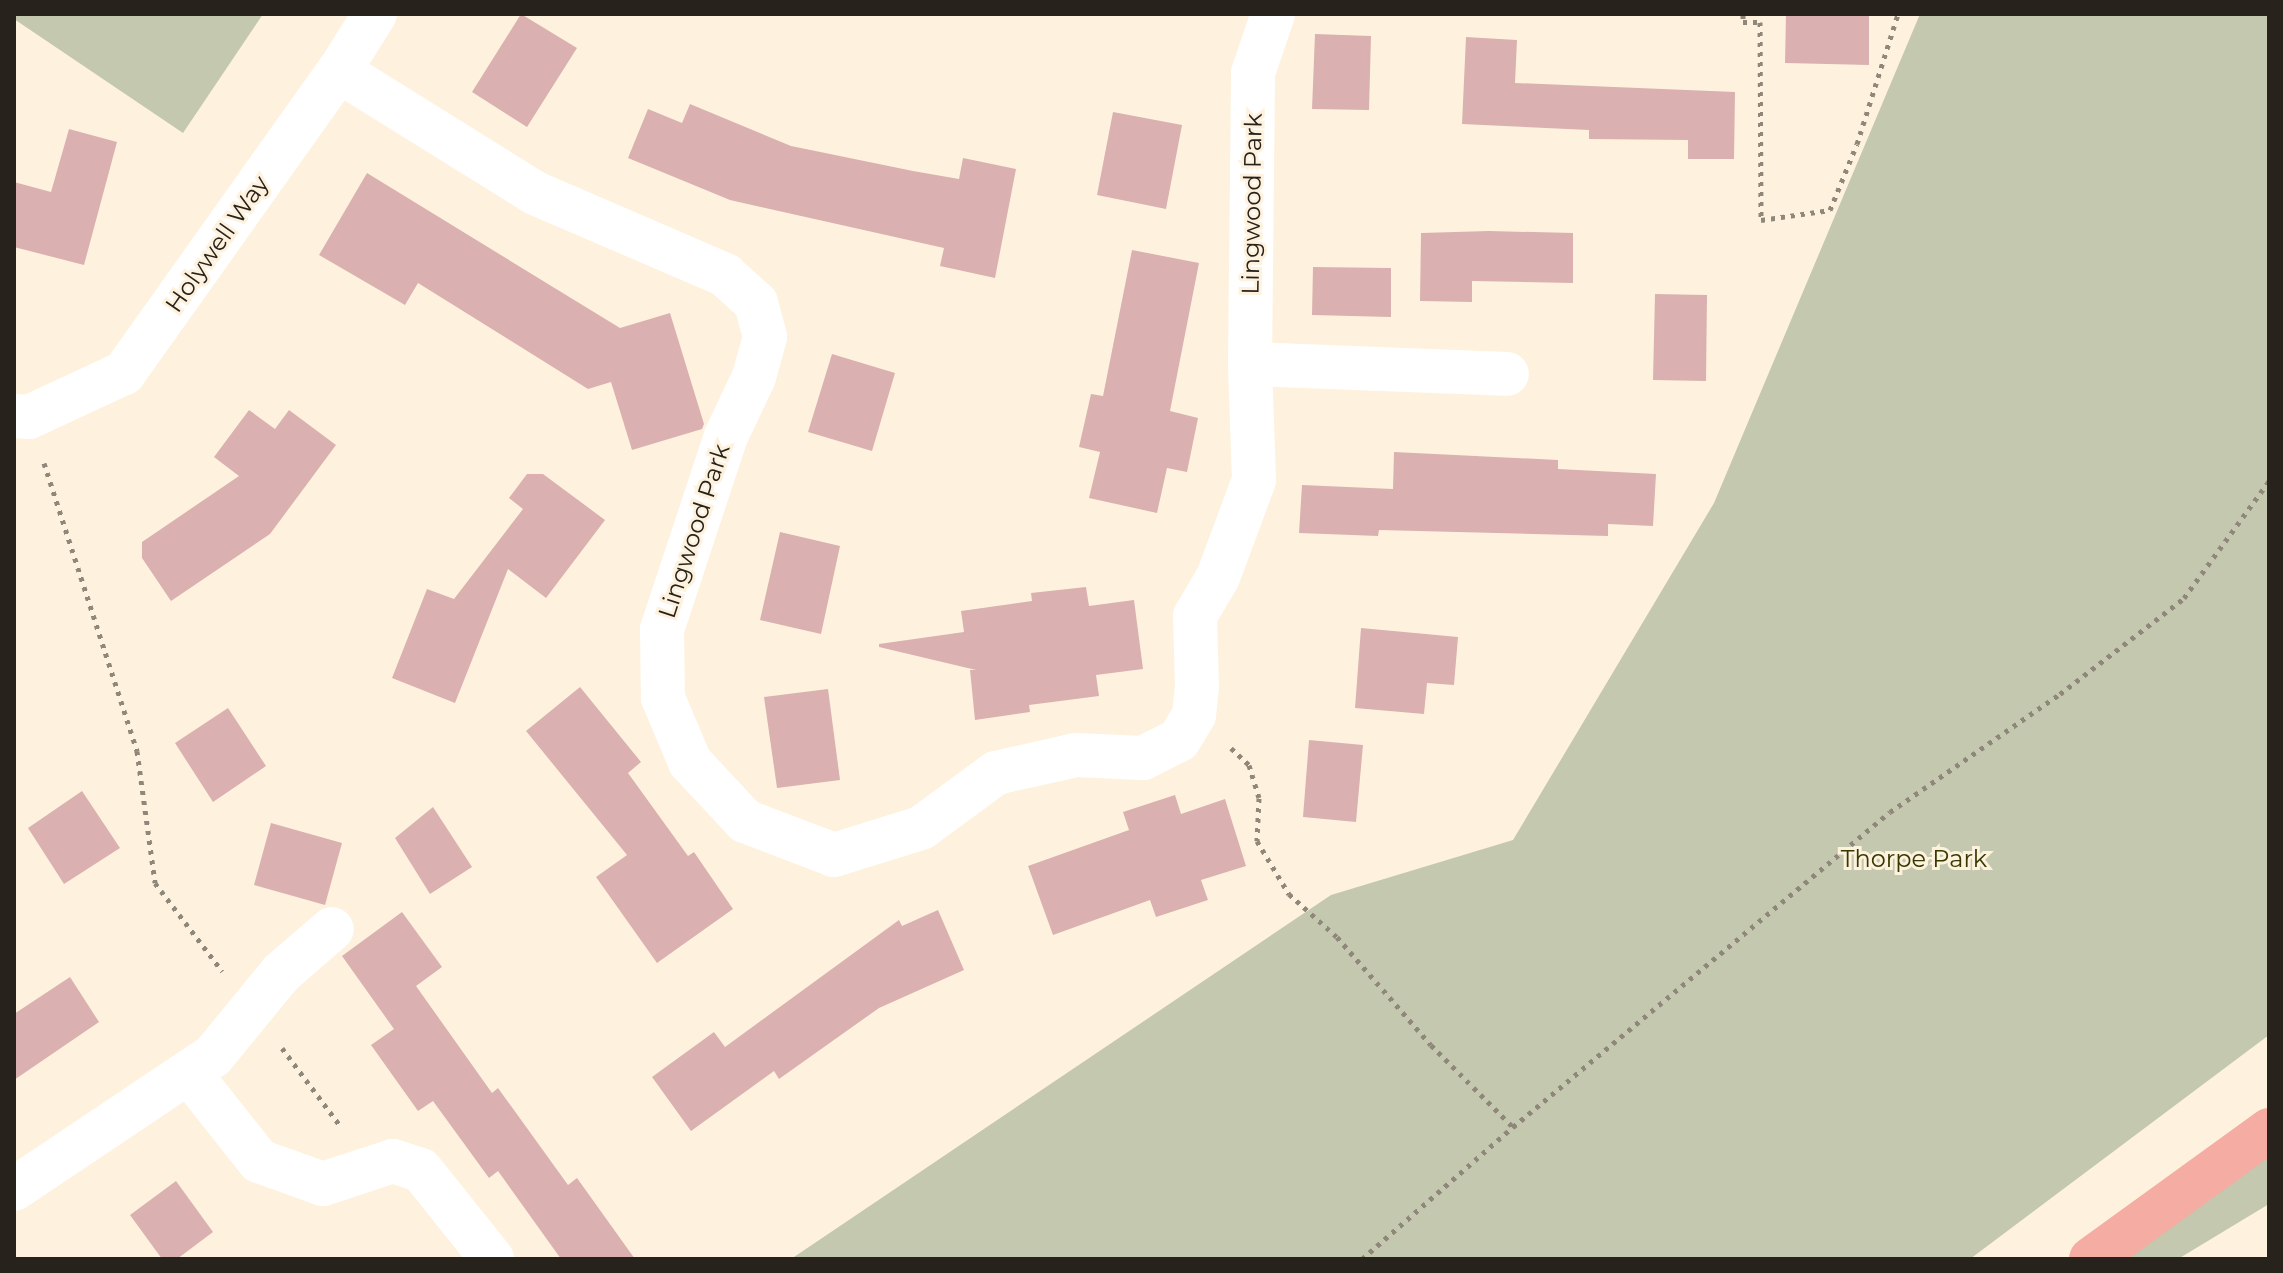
<!DOCTYPE html>
<style>
body{margin:0}
#map{position:relative;width:2283px;height:1273px;overflow:hidden;background:#fef2de;font-family:Montserrat,sans-serif}
div>[style]{position:absolute}
.green>*{inset:0;background:#c3c8ae}
.building>*{inset:0;background:#dab1b0}
.path>*{height:5px;margin-top:-2.5px;transform-origin:0;background:repeating-linear-gradient(90deg,#8f887a 0 4px,transparent 0 10px)}
.minor>*{height:44px;margin:-22px;padding:0 22px;transform-origin:22px;border-radius:22px;background:#fff}
.highway>*{height:44px;margin:-22px;padding:0 22px;transform-origin:22px;border-radius:22px;background:#f4aca3}
span{translate:-50% -50%;white-space:nowrap;text-align:center;line-height:1.15;-webkit-text-stroke:6px #fef2de;paint-order:stroke}
.street-label{font-size:24px;color:#27231c}
.park-label{font-size:24px;color:#343a00}
.frame{position:absolute;inset:0;border:16px solid #27231c;pointer-events:none}
</style>
<div id="map">
<div class="green">
<i style="clip-path:polygon(14px 14px,263px 14px,183px 133px,14px 19px)"></i>
<i style="clip-path:polygon(1920px 14px,2269px 14px,2269px 1035px,1970px 1259px,791px 1259px,1331px 895px,1513px 840px,1714px 503px)"></i>
<i style="clip-path:polygon(2269px 1148px,2269px 1204px,2178px 1259px,2113px 1259px)"></i>
</div>
<div class="building">
<i style="clip-path:polygon(521px 14px,577px 48px,527px 127px,472px 92px)"></i>
<i style="clip-path:polygon(1786px 14px,1869px 14px,1869px 65px,1785px 63px)"></i>
<i style="clip-path:polygon(1315px 34px,1371px 36px,1369px 110px,1312px 109px)"></i>
<i style="clip-path:polygon(1466px 37px,1517px 40px,1515px 83px,1735px 92px,1734px 159px,1688px 159px,1688px 140px,1589px 139px,1589px 130px,1462px 124px)"></i>
<i style="clip-path:polygon(690px 104px,791px 146px,913px 171px,959px 179px,963px 158px,1016px 169px,995px 278px,940px 266px,944px 248px,730px 200px,628px 158px,648px 109px,682px 123px)"></i>
<i style="clip-path:polygon(1113px 112px,1182px 125px,1166px 209px,1097px 195px)"></i>
<i style="clip-path:polygon(69px 129px,117px 142px,84px 265px,14px 247px,14px 182px,51px 192px)"></i>
<i style="clip-path:polygon(367px 173px,620px 328px,670px 313px,704px 424px,702px 429px,632px 450px,611px 382px,588px 389px,418px 283px,405px 305px,319px 255px)"></i>
<i style="clip-path:polygon(1489px 231px,1573px 233px,1573px 283px,1472px 281px,1472px 302px,1420px 301px,1421px 233px)"></i>
<i style="clip-path:polygon(1132px 250px,1199px 263px,1170px 411px,1198px 418px,1187px 472px,1167px 468px,1157px 513px,1089px 498px,1100px 452px,1079px 447px,1091px 394px,1103px 396px)"></i>
<i style="clip-path:polygon(1313px 267px,1391px 268px,1391px 317px,1312px 315px)"></i>
<i style="clip-path:polygon(1655px 294px,1707px 295px,1706px 381px,1653px 380px)"></i>
<i style="clip-path:polygon(832px 354px,895px 373px,872px 451px,808px 432px)"></i>
<i style="clip-path:polygon(249px 410px,275px 429px,289px 410px,336px 445px,270px 534px,171px 601px,142px 558px,142px 542px,239px 476px,214px 457px)"></i>
<i style="clip-path:polygon(1394px 452px,1558px 460px,1558px 469px,1656px 474px,1653px 526px,1608px 524px,1608px 536px,1379px 530px,1378px 536px,1299px 533px,1302px 485px,1393px 489px)"></i>
<i style="clip-path:polygon(527px 474px,543px 474px,605px 520px,546px 598px,508px 569px,455px 703px,392px 678px,427px 589px,454px 599px,523px 509px,509px 498px)"></i>
<i style="clip-path:polygon(780px 532px,840px 546px,821px 634px,760px 620px)"></i>
<i style="clip-path:polygon(1086px 587px,1089px 606px,1134px 600px,1143px 669px,1096px 675px,1099px 696px,1029px 705px,1030px 712px,975px 720px,970px 670px,976px 670px,879px 647px,879px 644px,964px 632px,961px 611px,1032px 601px,1031px 593px)"></i>
<i style="clip-path:polygon(1361px 628px,1458px 637px,1454px 685px,1427px 683px,1424px 714px,1355px 708px)"></i>
<i style="clip-path:polygon(580px 687px,641px 762px,628px 773px,688px 856px,694px 852px,733px 909px,657px 963px,596px 877px,627px 855px,526px 731px)"></i>
<i style="clip-path:polygon(828px 689px,840px 780px,777px 788px,764px 697px)"></i>
<i style="clip-path:polygon(228px 708px,266px 766px,213px 802px,175px 743px)"></i>
<i style="clip-path:polygon(1309px 740px,1363px 745px,1356px 822px,1303px 817px)"></i>
<i style="clip-path:polygon(82px 791px,120px 848px,64px 884px,28px 828px)"></i>
<i style="clip-path:polygon(1175px 795px,1181px 814px,1225px 799px,1246px 866px,1201px 880px,1208px 900px,1156px 917px,1150px 900px,1053px 935px,1028px 866px,1129px 830px,1123px 812px)"></i>
<i style="clip-path:polygon(433px 807px,472px 867px,430px 894px,395px 838px)"></i>
<i style="clip-path:polygon(271px 823px,342px 843px,325px 905px,254px 885px)"></i>
<i style="clip-path:polygon(938px 910px,964px 970px,879px 1008px,779px 1079px,774px 1071px,691px 1131px,652px 1077px,714px 1032px,725px 1047px,899px 920px,902px 926px)"></i>
<i style="clip-path:polygon(402px 912px,442px 967px,416px 986px,492px 1093px,498px 1088px,568px 1185px,577px 1178px,635px 1259px,561px 1259px,498px 1171px,489px 1178px,433px 1101px,418px 1111px,371px 1045px,394px 1029px,342px 956px)"></i>
<i style="clip-path:polygon(70px 977px,99px 1022px,14px 1080px,14px 1014px)"></i>
<i style="clip-path:polygon(176px 1181px,213px 1232px,177px 1259px,162px 1259px,130px 1215px)"></i>
</div>
<div class="path">
<i style="left:1743px;top:14px;width:8px;rotate:90deg"></i>
<i style="left:1743px;top:22px;width:17px"></i>
<i style="left:1760px;top:22px;width:198px;rotate:89.7deg"></i>
<i style="left:1761px;top:220px;width:70px;rotate:-8.2deg"></i>
<i style="left:1830px;top:210px;width:71px;rotate:-67.8deg"></i>
<i style="left:1857px;top:144px;width:136px;rotate:-72.5deg"></i>
<i style="left:44px;top:463px;width:303px;rotate:72.1deg"></i>
<i style="left:137px;top:751px;width:133px;rotate:82.2deg"></i>
<i style="left:155px;top:883px;width:111px;rotate:52.7deg"></i>
<i style="left:1231px;top:748px;width:25px;rotate:43deg"></i>
<i style="left:1249px;top:765px;width:34px;rotate:73deg"></i>
<i style="left:1259px;top:798px;width:43px;rotate:92.7deg"></i>
<i style="left:1257px;top:841px;width:62px;rotate:58.9deg"></i>
<i style="left:1289px;top:894px;width:64px;rotate:41.9deg"></i>
<i style="left:1337px;top:937px;width:143px;rotate:49deg"></i>
<i style="left:1431px;top:1045px;width:116px;rotate:45deg"></i>
<i style="left:282px;top:1048px;width:99px;rotate:53.2deg"></i>
<i style="left:1362px;top:1259px;width:201px;rotate:-41.2deg"></i>
<i style="left:1513px;top:1127px;width:491px;rotate:-39.9deg"></i>
<i style="left:1890px;top:812px;width:207px;rotate:-34.8deg"></i>
<i style="left:2060px;top:694px;width:157px;rotate:-37.7deg"></i>
<i style="left:2184px;top:598px;width:145px;rotate:-54deg"></i>
</div>
<div class="minor">
<i style="left:339px;top:71px;width:231px;rotate:31.9deg"></i>
<i style="left:535px;top:193px;width:207px;rotate:23.3deg"></i>
<i style="left:725px;top:275px;width:42px;rotate:42.1deg"></i>
<i style="left:756px;top:303px;width:35px;rotate:75deg"></i>
<i style="left:765px;top:337px;width:41px;rotate:105.4deg"></i>
<i style="left:754px;top:377px;width:65px;rotate:115.4deg"></i>
<i style="left:726px;top:436px;width:203px;rotate:108.3deg"></i>
<i style="left:662px;top:629px;width:69px;rotate:89.2deg"></i>
<i style="left:663px;top:698px;width:69px;rotate:67.1deg"></i>
<i style="left:690px;top:762px;width:81px;rotate:47deg"></i>
<i style="left:745px;top:821px;width:95px;rotate:20.9deg"></i>
<i style="left:834px;top:855px;width:91px;rotate:-17.2deg"></i>
<i style="left:921px;top:828px;width:93px;rotate:-36.3deg"></i>
<i style="left:996px;top:773px;width:82px;rotate:-12.7deg"></i>
<i style="left:1076px;top:755px;width:67px;rotate:2.6deg"></i>
<i style="left:1143px;top:758px;width:40px;rotate:-26.6deg"></i>
<i style="left:1179px;top:740px;width:29px;rotate:-59deg"></i>
<i style="left:1194px;top:715px;width:27px;rotate:-84deg"></i>
<i style="left:1197px;top:688px;width:72px;rotate:-91.6deg"></i>
<i style="left:1195px;top:616px;width:45px;rotate:-59.5deg"></i>
<i style="left:1218px;top:577px;width:103px;rotate:-69.6deg"></i>
<i style="left:1254px;top:480px;width:116px;rotate:-92deg"></i>
<i style="left:1250px;top:364px;width:291px;rotate:-89.4deg"></i>
<i style="left:1253px;top:73px;width:62px;rotate:-71.3deg"></i>
<i style="left:1250px;top:364px;width:257px;rotate:2.2deg"></i>
<i style="left:14px;top:416px;width:15px;rotate:4deg"></i>
<i style="left:29px;top:417px;width:105px;rotate:-24.9deg"></i>
<i style="left:124px;top:373px;width:371px;rotate:-54.6deg"></i>
<i style="left:339px;top:71px;width:67px;rotate:-57.7deg"></i>
<i style="left:190px;top:1074px;width:111px;rotate:51.6deg"></i>
<i style="left:259px;top:1161px;width:68px;rotate:19.8deg"></i>
<i style="left:323px;top:1184px;width:74px;rotate:-18.2deg"></i>
<i style="left:393px;top:1161px;width:29px;rotate:18deg"></i>
<i style="left:421px;top:1170px;width:114px;rotate:51.4deg"></i>
<i style="left:14px;top:1189px;width:239px;rotate:-33.8deg"></i>
<i style="left:213px;top:1056px;width:107px;rotate:-50.7deg"></i>
<i style="left:281px;top:973px;width:67px;rotate:-40.8deg"></i>
</div>
<div class="highway">
<i style="left:2091px;top:1259px;width:220px;rotate:-35.9deg"></i>
</div>
<div class="street-label">
<span style="left:1252px;top:204px;rotate:-89deg">Lingwood Park</span>
<span style="left:217px;top:244px;rotate:-55deg">Holywell Way</span>
<span style="left:694px;top:531px;rotate:-72deg">Lingwood Park</span>
</div>
<div class="park-label">
<span style="left:1914px;top:859px">Thorpe Park</span>
</div>
<div class="frame"></div>
</div>
